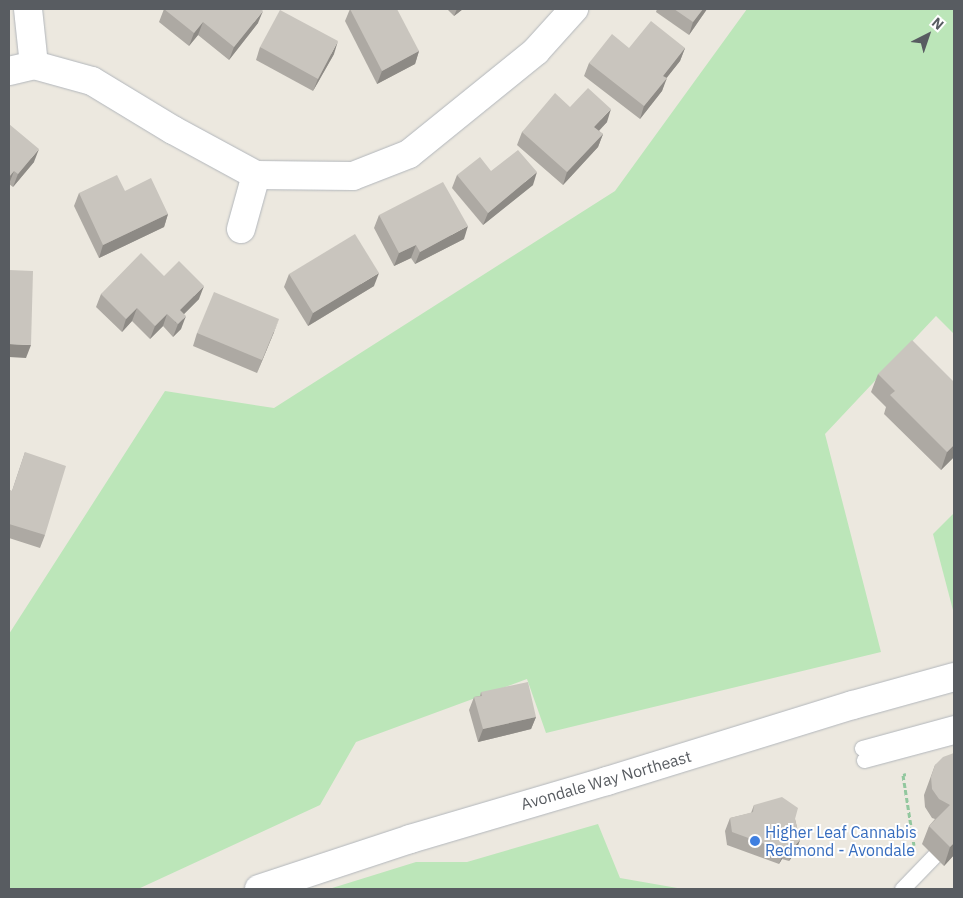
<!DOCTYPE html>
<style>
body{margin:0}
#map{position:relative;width:963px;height:898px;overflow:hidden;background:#ece8df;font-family:"IBM Plex Sans",sans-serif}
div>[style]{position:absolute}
.green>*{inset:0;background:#bce6b9}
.path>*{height:3px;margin-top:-1.5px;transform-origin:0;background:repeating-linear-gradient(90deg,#92c79e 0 5px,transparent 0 7.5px)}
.roads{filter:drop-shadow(0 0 1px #b2b6bb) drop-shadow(0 0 1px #b2b6bb)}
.service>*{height:15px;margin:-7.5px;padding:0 7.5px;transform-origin:7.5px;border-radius:7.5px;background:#fff}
.minor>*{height:28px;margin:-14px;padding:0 14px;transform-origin:14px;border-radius:14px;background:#fff}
.tertiary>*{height:28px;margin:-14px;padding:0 14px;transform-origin:14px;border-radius:14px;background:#fff}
.wall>*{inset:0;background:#ada9a3}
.shaded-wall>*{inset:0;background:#8d8a85}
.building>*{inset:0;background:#c9c5be}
.dots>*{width:14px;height:14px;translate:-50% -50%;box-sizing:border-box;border:2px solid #fff;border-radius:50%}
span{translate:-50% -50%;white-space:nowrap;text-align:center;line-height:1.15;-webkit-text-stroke:4px #fff;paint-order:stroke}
.street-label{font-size:16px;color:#585c61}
.shop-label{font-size:16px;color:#366cbe}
.left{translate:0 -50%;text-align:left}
.frame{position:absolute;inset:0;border:10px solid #585c61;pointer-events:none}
.north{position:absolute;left:903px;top:10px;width:50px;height:50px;-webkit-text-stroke:4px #fff;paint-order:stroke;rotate:41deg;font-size:14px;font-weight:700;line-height:20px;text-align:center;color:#585c61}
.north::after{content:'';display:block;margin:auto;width:18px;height:22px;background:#585c61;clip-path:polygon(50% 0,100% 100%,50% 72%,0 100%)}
</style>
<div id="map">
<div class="green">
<i style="clip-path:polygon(747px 9px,954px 9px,954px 334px,936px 316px,825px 434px,881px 652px,546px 733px,527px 679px,356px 742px,320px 805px,138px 889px,9px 889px,9px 634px,165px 391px,274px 408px,615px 191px)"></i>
<i style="clip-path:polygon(954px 513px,954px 614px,933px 534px)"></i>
<i style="clip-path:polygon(598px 824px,620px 878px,683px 889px,329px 889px,416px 862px,467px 862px)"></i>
</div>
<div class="path">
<i style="left:906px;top:774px;width:3px;rotate:162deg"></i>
<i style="left:903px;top:775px;width:71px;rotate:81.1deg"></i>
</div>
<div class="roads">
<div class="service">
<i style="left:862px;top:748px;width:95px;rotate:-15.2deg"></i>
<i style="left:864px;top:760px;width:93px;rotate:-14.9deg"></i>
<i style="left:902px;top:889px;width:46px;rotate:-45.9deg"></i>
</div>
<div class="minor">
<i style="left:28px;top:9px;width:56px;rotate:83.9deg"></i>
<i style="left:9px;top:71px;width:26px;rotate:-13deg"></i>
<i style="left:34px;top:65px;width:60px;rotate:15.4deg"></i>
<i style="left:92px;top:81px;width:95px;rotate:31.2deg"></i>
<i style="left:173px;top:130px;width:94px;rotate:28.5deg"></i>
<i style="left:256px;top:175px;width:97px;rotate:0.6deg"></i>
<i style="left:353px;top:176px;width:60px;rotate:-21.4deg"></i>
<i style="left:409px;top:154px;width:164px;rotate:-39deg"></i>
<i style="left:536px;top:51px;width:57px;rotate:-47.9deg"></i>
<i style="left:241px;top:229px;width:56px;rotate:-74.5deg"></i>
</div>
<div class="tertiary">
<i style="left:259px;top:889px;width:159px;rotate:-18.3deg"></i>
<i style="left:410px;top:839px;width:205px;rotate:-16.4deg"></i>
<i style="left:607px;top:781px;width:257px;rotate:-17.2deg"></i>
<i style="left:853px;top:705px;width:105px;rotate:-15.5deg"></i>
</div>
</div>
<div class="wall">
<i style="clip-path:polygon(164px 9px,258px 23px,229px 60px,198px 35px,189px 46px,159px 22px)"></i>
<i style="clip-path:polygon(350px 9px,419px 51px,415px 64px,377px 84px,345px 21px)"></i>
<i style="clip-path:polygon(447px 9px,463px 9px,454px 16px)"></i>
<i style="clip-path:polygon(657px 9px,707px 9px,689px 35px,656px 12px)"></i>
<i style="clip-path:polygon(260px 47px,334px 54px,313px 91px,256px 60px)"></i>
<i style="clip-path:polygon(629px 48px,685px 48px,680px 61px,666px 78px,662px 91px,640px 119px,584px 76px,589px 63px)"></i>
<i style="clip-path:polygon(570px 107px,607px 122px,599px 131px,603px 134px,598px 147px,563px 185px,517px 145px,522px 132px)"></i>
<i style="clip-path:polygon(9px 124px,34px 162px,13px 187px,9px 184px,9px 185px)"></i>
<i style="clip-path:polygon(491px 171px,533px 185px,483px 225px,452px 188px,457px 175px)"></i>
<i style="clip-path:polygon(125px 191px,168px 214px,164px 227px,99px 258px,74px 206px,79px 193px)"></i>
<i style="clip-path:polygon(379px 215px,464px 239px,415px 264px,411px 258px,394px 266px,374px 228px)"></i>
<i style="clip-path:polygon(289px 274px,374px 286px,308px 326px,284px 287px)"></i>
<i style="clip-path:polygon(164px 276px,199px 299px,184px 314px,181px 329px,173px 337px,163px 326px,150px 339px,132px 321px,122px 332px,96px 307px,101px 294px)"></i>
<i style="clip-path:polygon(274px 332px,257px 373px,193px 346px,197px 333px)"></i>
<i style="clip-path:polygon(878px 374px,954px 382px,954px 457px,941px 470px,884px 414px,886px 407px,871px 392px)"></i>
<i style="clip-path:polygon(25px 452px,45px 535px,40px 548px,9px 538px,9px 490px,12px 491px)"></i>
<i style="clip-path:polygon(481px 692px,536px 717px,531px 729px,478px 742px,469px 710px,474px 697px,480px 696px)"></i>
<i style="clip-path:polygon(954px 753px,954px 855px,944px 866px,922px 844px,929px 826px,935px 819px,932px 818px,925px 807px,924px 795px,935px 765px)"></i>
<i style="clip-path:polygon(754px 805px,795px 819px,800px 840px,795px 853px,789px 861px,782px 859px,779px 864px,727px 845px,725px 831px,730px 818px,751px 813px)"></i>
</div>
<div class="shaded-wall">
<i style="clip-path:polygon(457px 9px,463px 9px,454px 16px)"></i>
<i style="clip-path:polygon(703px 9px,707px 9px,689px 35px,693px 22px)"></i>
<i style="clip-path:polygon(263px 11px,258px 23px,229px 60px,234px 47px)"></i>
<i style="clip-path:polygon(203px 22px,198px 35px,189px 46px,194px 33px)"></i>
<i style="clip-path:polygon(338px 41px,334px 54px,313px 91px,318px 79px)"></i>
<i style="clip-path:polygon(685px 48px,680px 61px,658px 89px,663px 76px)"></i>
<i style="clip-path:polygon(419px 51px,415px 64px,377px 84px,382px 71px)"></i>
<i style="clip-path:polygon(667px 78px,662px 91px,640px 119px,644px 106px)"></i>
<i style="clip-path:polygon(611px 109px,607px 122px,590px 140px,594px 127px)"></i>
<i style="clip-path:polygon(603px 134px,598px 147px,563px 185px,567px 172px)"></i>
<i style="clip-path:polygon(39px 149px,34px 162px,13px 187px,18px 174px)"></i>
<i style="clip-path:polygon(14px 171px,9px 184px,9px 185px,9px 177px)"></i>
<i style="clip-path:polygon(537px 172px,533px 185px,483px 225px,488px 213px)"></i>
<i style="clip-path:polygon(168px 214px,164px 227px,99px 258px,103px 245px)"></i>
<i style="clip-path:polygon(468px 226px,464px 239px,415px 264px,420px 252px)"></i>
<i style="clip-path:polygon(416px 245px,411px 258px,394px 266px,399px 253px)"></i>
<i style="clip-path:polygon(379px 273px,374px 286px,308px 326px,313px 313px)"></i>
<i style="clip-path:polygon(204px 286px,199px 299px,175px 323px,180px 310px)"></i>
<i style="clip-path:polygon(137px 308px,132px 321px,122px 332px,126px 319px)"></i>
<i style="clip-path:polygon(167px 314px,163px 326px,150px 339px,155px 326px)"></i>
<i style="clip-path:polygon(186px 316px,181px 329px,173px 337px,178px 324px)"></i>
<i style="clip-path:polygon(279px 319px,274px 332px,257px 373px,262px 360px)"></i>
<i style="clip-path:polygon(9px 344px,31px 345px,26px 358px,9px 357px)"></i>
<i style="clip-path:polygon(954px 445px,954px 457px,941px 470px,947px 452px)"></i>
<i style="clip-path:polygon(536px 717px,531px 729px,478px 742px,483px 729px)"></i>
<i style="clip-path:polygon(800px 840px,795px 853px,789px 861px,793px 848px)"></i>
<i style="clip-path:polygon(954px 843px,954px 855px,944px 866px,950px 847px)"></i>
<i style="clip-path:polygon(787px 846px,782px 859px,779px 864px,784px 851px)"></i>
</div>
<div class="building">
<i style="clip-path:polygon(164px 9px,261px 9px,263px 11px,234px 47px,203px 22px,194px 33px)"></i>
<i style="clip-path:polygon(350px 9px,397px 9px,419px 51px,382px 71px)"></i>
<i style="clip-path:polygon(674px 9px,703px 9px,693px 22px)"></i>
<i style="clip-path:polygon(280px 10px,338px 41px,318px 79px,260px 47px)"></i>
<i style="clip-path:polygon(651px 21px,685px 48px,663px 76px,667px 78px,644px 106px,589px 63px,612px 34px,629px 48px)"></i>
<i style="clip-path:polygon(588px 88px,611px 109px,594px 127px,603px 134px,567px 172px,522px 132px,555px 93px,570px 107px)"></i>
<i style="clip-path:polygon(9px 124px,39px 149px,18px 174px,14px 171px,9px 177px)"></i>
<i style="clip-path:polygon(518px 150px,537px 172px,488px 213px,457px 175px,480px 157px,491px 171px)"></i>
<i style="clip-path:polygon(117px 175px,125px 191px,151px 178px,168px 214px,103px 245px,79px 193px)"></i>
<i style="clip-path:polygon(443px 182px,468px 226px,420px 252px,416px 245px,399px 253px,379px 215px)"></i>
<i style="clip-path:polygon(355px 234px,379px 273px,313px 313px,289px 274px)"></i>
<i style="clip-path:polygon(141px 253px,164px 276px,179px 261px,204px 286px,180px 310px,186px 316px,178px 324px,167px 314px,155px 326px,137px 308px,126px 319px,101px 294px)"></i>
<i style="clip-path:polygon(9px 270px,33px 271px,31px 345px,9px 344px)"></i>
<i style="clip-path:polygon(214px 292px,279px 319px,262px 360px,197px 333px)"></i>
<i style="clip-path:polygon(912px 340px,954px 382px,954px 445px,947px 452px,890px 395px,895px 391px,878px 374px)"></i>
<i style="clip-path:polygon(25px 452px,66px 466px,45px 535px,9px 524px,9px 490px,12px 491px)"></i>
<i style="clip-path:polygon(528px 682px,536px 717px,483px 729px,474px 697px,482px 696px,481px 692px)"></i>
<i style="clip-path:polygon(954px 753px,954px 843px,950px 847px,929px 826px,950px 805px,939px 799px,932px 789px,931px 777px,935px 765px,943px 757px)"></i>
<i style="clip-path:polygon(782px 797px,798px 808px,795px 819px,800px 840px,793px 848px,787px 846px,784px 851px,732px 832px,730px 818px,753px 812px,754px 805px)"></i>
</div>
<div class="dots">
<i style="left:755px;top:841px;background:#3f7fe0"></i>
</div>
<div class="street-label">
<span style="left:606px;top:780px;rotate:-16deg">Avondale Way Northeast</span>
</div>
<div class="shop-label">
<span class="left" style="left:765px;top:841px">Higher Leaf Cannabis<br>Redmond - Avondale</span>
</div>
<div class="frame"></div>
<div class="north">N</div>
</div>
